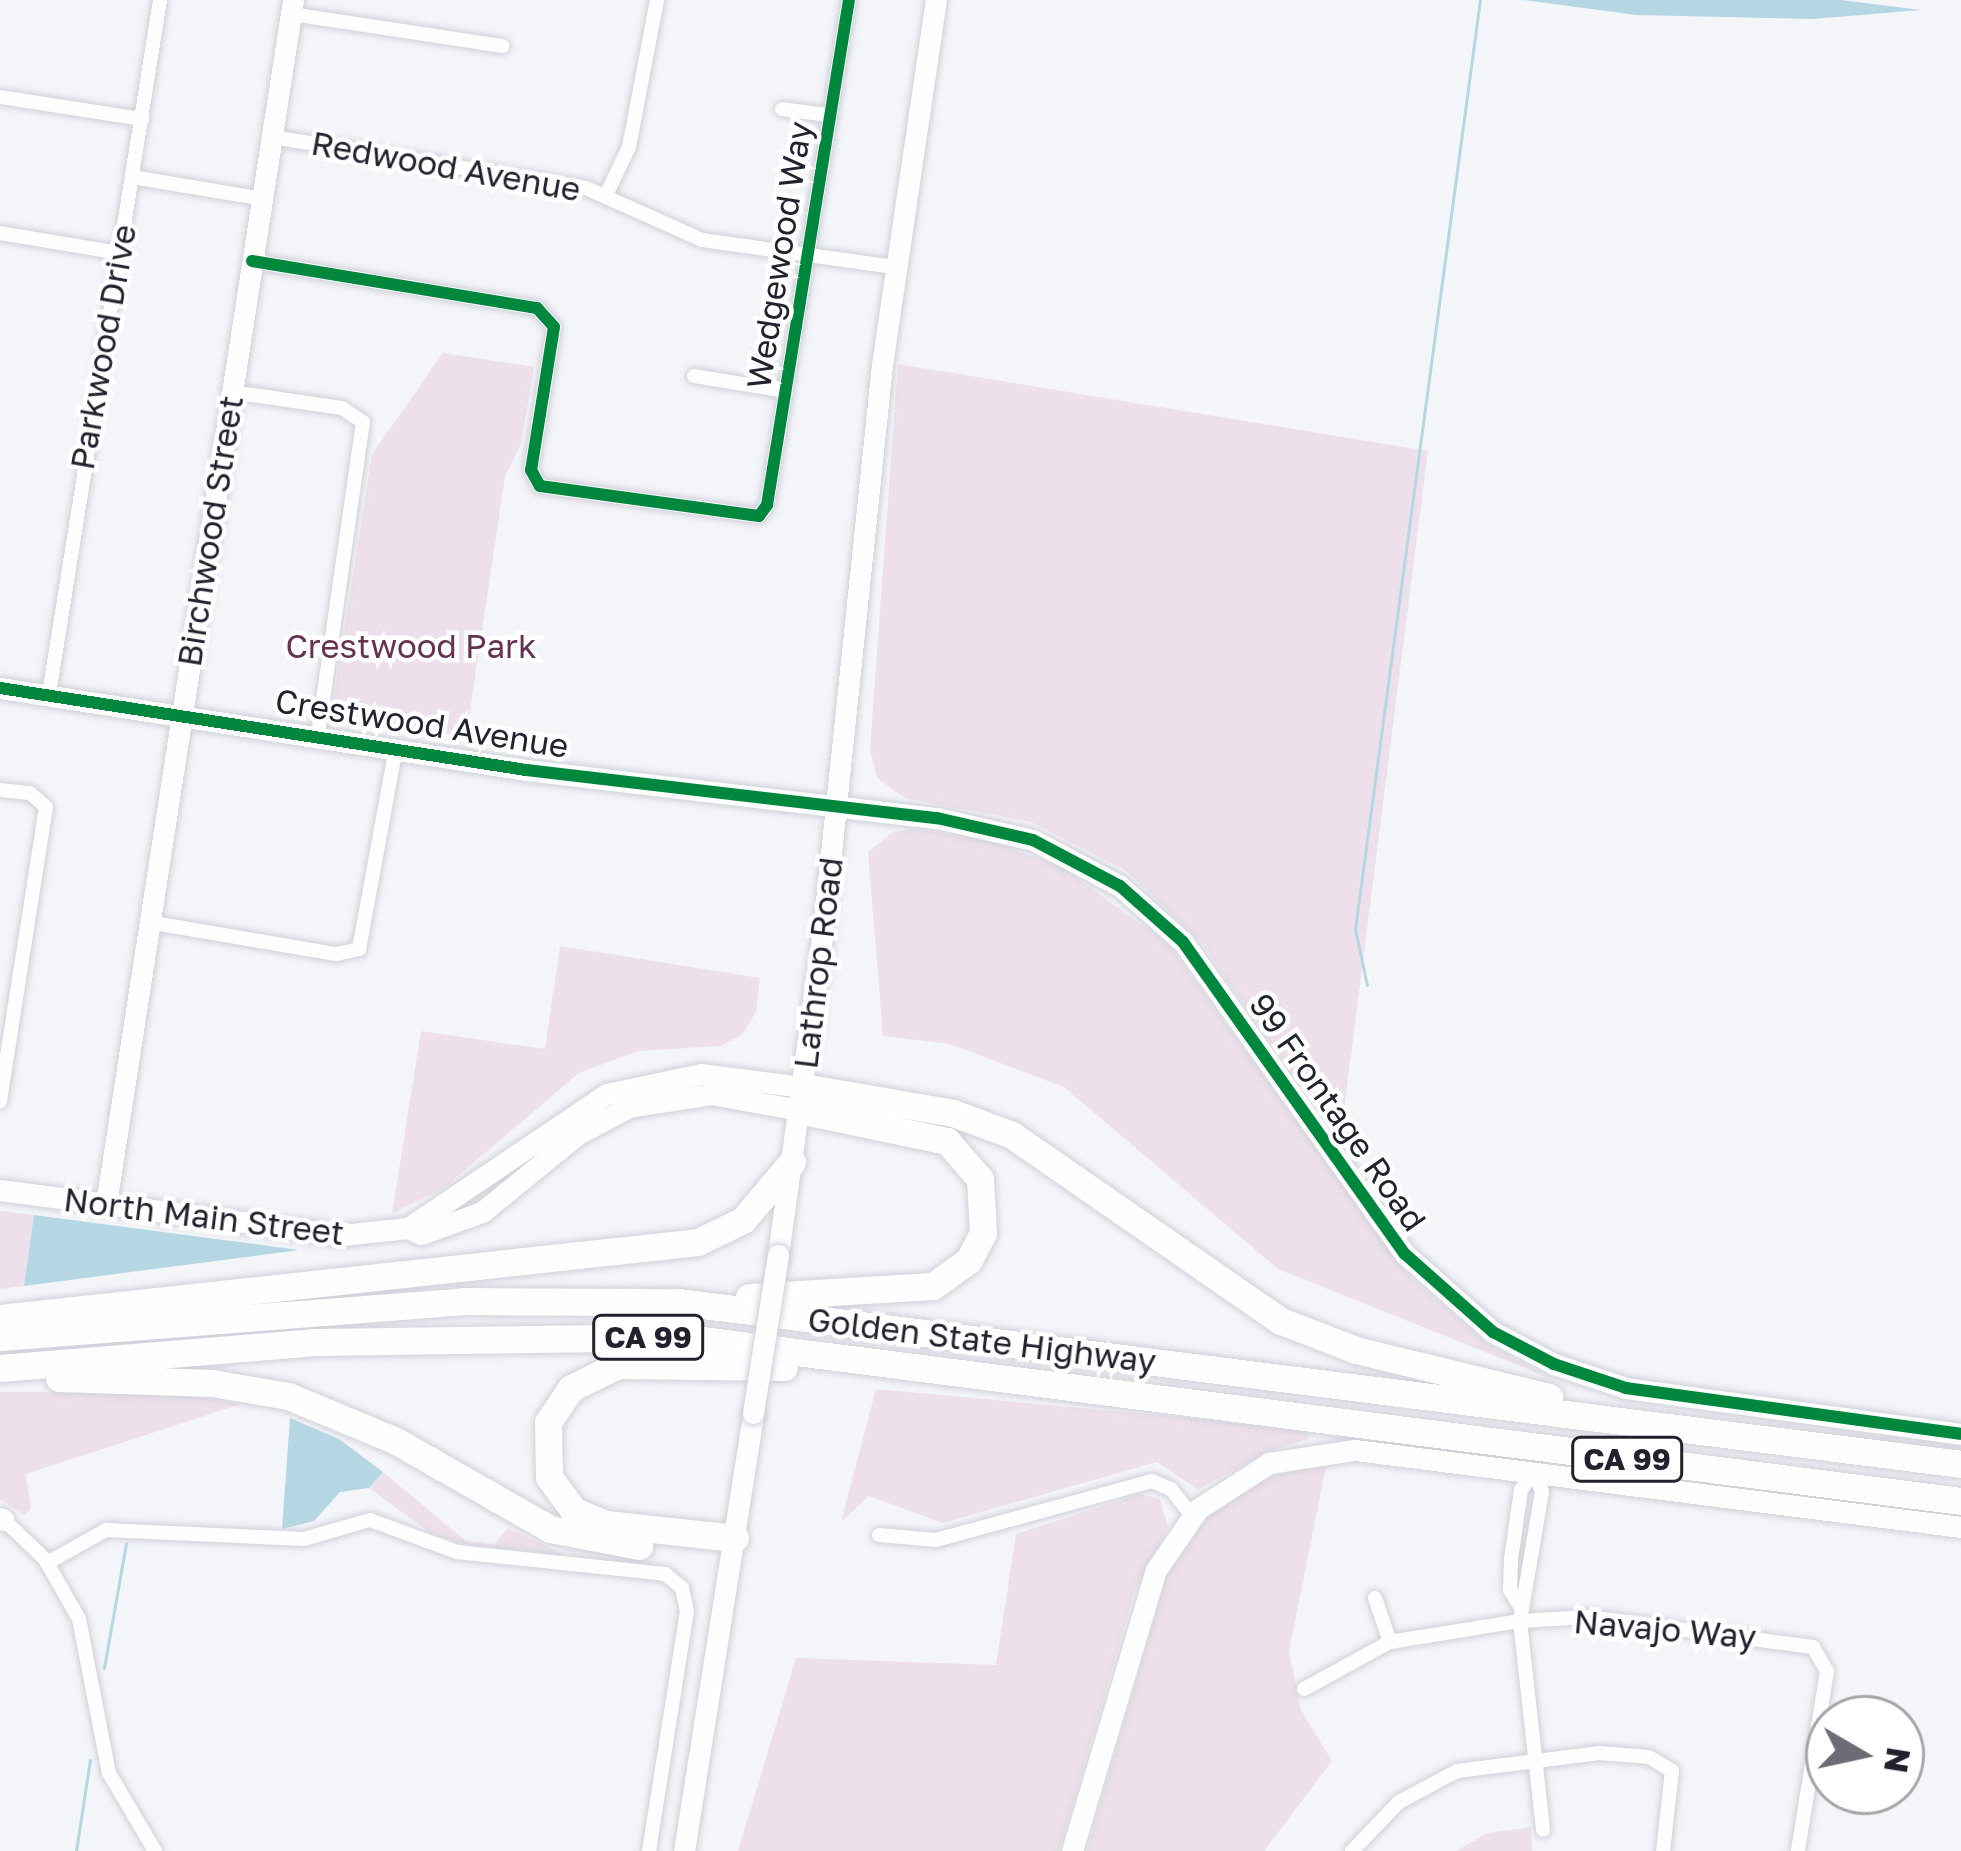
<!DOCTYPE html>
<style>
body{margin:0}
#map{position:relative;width:1961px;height:1851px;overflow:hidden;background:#f4f5f9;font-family:"Golos Text",sans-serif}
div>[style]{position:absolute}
.green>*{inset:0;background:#eee0ea}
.water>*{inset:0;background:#b4d7e3}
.stream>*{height:3px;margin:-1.5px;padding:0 1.5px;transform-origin:1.5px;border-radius:1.5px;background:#b4d7e3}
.roads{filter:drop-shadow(0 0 3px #d0d1da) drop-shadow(0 0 3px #d0d1da)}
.street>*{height:14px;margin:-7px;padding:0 7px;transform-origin:7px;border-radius:7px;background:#fdfefe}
.secondary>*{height:21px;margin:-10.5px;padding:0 10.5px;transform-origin:10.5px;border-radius:10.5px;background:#fdfefe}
.highway>*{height:27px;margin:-13.5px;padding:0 13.5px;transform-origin:13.5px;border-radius:13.5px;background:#fdfefe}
.bridges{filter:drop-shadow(0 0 3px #d0d1da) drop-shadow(0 0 3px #d0d1da)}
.secondary-bridge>*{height:21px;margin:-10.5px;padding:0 10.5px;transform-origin:10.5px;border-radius:10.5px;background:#fdfefe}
.cycleway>*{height:12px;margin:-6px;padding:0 6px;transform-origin:6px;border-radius:6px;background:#00873e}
span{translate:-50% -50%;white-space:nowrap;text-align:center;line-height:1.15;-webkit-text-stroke:9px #fff;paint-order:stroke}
.shield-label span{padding:3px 9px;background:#fff;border:3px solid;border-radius:9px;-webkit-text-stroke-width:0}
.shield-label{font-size:30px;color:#21222e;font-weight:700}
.street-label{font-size:33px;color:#21222e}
.park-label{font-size:33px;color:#653151}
.north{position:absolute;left:1805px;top:1695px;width:120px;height:120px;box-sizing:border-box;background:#fff;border:3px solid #a6a7ab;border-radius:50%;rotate:99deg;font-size:33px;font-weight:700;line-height:48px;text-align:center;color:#21222e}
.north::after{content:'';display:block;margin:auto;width:42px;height:54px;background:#6b6c75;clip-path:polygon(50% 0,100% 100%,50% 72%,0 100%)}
</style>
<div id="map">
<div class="green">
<i style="clip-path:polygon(443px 353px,534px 367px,521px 444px,505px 477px,466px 737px,341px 715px,333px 704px,372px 454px)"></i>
<i style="clip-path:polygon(898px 364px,1428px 451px,1340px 1141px,1199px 939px,1125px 870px,1031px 822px,905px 798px,877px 778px,870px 749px)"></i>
<i style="clip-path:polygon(913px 829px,987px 839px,1063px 868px,1167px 943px,1407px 1274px,1484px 1342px,1550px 1378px,1278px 1269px,1064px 1087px,950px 1044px,883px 1036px,868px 852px,893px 832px)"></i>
<i style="clip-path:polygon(560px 946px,760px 978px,756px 1012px,742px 1035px,720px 1046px,638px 1051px,579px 1073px,444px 1188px,392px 1214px,421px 1031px,545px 1049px)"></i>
<i style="clip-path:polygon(0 1211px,34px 1215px,24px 1286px,0 1289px)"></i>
<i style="clip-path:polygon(876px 1389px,1309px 1429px,1308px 1439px,1266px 1452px,1198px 1490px,1157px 1462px,943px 1523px,869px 1496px,841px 1522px)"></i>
<i style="clip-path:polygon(0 1392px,167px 1392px,241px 1404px,26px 1474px,31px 1509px,24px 1515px,0 1499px)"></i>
<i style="clip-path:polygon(1327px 1462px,1289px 1651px,1301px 1710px,1332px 1761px,1264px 1851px,1087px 1851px,1167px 1575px,1205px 1520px,1234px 1496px,1261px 1479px)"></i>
<i style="clip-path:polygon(383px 1472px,466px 1541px,494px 1545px,508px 1528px,565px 1555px,463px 1544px,432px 1534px,369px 1488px)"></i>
<i style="clip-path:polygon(1140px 1494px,1160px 1499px,1168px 1528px,1135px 1590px,1059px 1851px,738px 1851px,796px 1658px,996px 1665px,1016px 1534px)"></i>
<i style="clip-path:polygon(1531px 1827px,1532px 1851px,1456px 1851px,1488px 1833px)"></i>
</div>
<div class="water">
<i style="clip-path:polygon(1524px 0,1841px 0,1921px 10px,1813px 19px,1636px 15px)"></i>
<i style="clip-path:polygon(34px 1215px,299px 1250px,24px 1286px)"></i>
<i style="clip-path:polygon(290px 1418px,339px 1439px,383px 1472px,369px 1488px,340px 1492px,314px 1521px,282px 1529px)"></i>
</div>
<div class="stream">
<i style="left:1367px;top:985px;width:57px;rotate:-102.1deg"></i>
<i style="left:1355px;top:929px;width:937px;rotate:-82.34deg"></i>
<i style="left:104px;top:1668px;width:127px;rotate:-80deg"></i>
<i style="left:76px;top:1851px;width:92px;rotate:-81.3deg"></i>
</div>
<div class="roads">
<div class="street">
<i style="left:291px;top:14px;width:214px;rotate:8.6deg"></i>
<i style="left:0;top:97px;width:144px;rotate:8.8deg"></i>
<i style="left:782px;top:109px;width:46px;rotate:7.4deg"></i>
<i style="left:272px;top:137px;width:318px;rotate:9.2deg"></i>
<i style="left:586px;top:188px;width:127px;rotate:24.1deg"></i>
<i style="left:702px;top:240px;width:194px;rotate:8deg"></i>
<i style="left:132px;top:177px;width:133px;rotate:9.5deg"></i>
<i style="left:606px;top:195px;width:53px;rotate:-64.4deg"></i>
<i style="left:629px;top:147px;width:150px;rotate:-79.2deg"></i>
<i style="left:0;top:233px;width:121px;rotate:9.5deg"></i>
<i style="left:252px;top:261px;width:289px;rotate:9.4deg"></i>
<i style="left:537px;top:308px;width:25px;rotate:48deg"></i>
<i style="left:554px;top:327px;width:145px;rotate:99.1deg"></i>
<i style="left:531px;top:470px;width:18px;rotate:61deg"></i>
<i style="left:540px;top:486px;width:221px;rotate:7.8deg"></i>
<i style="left:759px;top:516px;width:14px;rotate:-54deg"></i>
<i style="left:767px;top:505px;width:512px;rotate:-80.78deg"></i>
<i style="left:694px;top:376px;width:93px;rotate:9.3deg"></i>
<i style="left:232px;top:392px;width:111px;rotate:8.3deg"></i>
<i style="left:342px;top:408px;width:25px;rotate:34deg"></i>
<i style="left:363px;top:422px;width:315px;rotate:98.2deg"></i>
<i style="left:49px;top:694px;width:703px;rotate:-80.91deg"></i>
<i style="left:0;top:790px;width:30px;rotate:6deg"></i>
<i style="left:30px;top:793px;width:21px;rotate:41deg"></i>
<i style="left:46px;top:807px;width:298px;rotate:98.9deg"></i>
<i style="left:148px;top:922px;width:191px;rotate:9.7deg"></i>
<i style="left:336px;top:954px;width:24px;rotate:-12deg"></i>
<i style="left:359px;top:949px;width:204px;rotate:-79.6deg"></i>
<i style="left:1534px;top:1472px;width:22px;rotate:68deg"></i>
<i style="left:1542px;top:1492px;width:131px;rotate:99.7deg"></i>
<i style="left:1520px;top:1621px;width:210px;rotate:83.7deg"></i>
<i style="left:4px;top:1520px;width:57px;rotate:43.6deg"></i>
<i style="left:45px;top:1559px;width:69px;rotate:60.5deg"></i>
<i style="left:79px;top:1619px;width:157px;rotate:79deg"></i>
<i style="left:109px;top:1773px;width:91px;rotate:59.5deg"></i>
<i style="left:879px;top:1535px;width:57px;rotate:5deg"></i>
<i style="left:936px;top:1540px;width:224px;rotate:-15.3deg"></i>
<i style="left:1152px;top:1481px;width:21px;rotate:23deg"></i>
<i style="left:1171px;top:1489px;width:34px;rotate:52deg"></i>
<i style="left:47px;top:1563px;width:68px;rotate:-29.2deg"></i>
<i style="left:106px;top:1530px;width:198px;rotate:2.6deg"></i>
<i style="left:304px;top:1539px;width:69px;rotate:-16.1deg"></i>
<i style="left:370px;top:1520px;width:93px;rotate:20.2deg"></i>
<i style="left:457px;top:1552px;width:209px;rotate:6deg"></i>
<i style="left:665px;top:1574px;width:22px;rotate:39deg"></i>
<i style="left:682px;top:1588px;width:24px;rotate:78deg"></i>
<i style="left:687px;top:1611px;width:243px;rotate:99deg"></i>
<i style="left:1375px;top:1598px;width:46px;rotate:71.2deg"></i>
<i style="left:1520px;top:1606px;width:19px;rotate:-122deg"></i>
<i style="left:1510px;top:1590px;width:31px;rotate:-88deg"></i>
<i style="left:1511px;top:1559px;width:70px;rotate:-81.8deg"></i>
<i style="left:1521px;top:1490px;width:22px;rotate:-54deg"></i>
<i style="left:1304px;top:1689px;width:98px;rotate:-28.7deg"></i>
<i style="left:1390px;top:1642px;width:132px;rotate:-9.2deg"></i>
<i style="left:1520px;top:1621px;width:68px;rotate:-3.4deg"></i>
<i style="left:1588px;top:1617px;width:227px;rotate:7.6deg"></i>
<i style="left:1813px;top:1647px;width:28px;rotate:60deg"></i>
<i style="left:1827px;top:1671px;width:182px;rotate:99.2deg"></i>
<i style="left:1352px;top:1851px;width:68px;rotate:-46.2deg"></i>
<i style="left:1399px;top:1802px;width:66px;rotate:-28.1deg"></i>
<i style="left:1457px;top:1771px;width:144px;rotate:-7.2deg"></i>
<i style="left:1600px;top:1753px;width:49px;rotate:4.7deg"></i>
<i style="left:1649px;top:1757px;width:27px;rotate:31deg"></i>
<i style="left:1672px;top:1771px;width:81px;rotate:96.4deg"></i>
</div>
<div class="secondary">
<i style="left:0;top:688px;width:532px;rotate:8.86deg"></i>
<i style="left:526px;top:770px;width:414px;rotate:6.7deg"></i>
<i style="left:937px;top:818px;width:98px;rotate:12.9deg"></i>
<i style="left:1033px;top:840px;width:98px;rotate:27.9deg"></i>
<i style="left:1120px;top:886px;width:84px;rotate:41.6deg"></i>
<i style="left:1183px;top:942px;width:383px;rotate:54.6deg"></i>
<i style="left:1405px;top:1254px;width:118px;rotate:41.6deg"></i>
<i style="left:1493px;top:1332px;width:69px;rotate:27.7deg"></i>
<i style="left:1554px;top:1364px;width:76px;rotate:18.4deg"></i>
<i style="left:1626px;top:1388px;width:338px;rotate:7.8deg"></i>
<i style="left:0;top:1190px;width:345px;rotate:7.5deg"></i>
<i style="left:342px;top:1235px;width:66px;rotate:-6.1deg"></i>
<i style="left:408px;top:1228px;width:14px;rotate:25deg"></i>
<i style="left:421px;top:1234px;width:65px;rotate:-19.8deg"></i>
<i style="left:482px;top:1212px;width:124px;rotate:-39.1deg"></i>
<i style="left:578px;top:1134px;width:58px;rotate:-27.9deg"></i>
<i style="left:629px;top:1107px;width:83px;rotate:-9deg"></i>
<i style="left:711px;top:1094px;width:89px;rotate:10.3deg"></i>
<i style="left:106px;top:1204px;width:1218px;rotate:-81.17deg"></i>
<i style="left:408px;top:1228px;width:240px;rotate:-34deg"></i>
<i style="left:607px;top:1094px;width:96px;rotate:-12deg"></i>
<i style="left:701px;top:1074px;width:103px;rotate:7.3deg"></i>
<i style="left:778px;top:1255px;width:328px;rotate:-82.1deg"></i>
<i style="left:823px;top:930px;width:568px;rotate:-84.04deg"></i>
<i style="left:882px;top:365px;width:369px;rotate:-81.6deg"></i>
<i style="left:0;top:1518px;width:4px;rotate:27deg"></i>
<i style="left:684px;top:1851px;width:443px;rotate:-81deg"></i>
<i style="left:1072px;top:1851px;width:293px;rotate:-73.4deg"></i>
<i style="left:1156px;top:1570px;width:74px;rotate:-55.5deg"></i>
<i style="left:1198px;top:1509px;width:85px;rotate:-32.9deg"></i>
<i style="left:1269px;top:1463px;width:87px;rotate:-8.6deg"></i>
<i style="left:1355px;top:1450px;width:611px;rotate:7.24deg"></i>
</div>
<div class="highway">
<i style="left:803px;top:1087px;width:152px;rotate:9.8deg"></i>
<i style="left:953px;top:1113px;width:63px;rotate:20.4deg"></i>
<i style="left:1012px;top:1135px;width:327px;rotate:34.7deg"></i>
<i style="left:1281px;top:1321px;width:80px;rotate:21.1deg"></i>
<i style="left:1356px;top:1350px;width:199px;rotate:13.7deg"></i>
<i style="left:749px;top:1297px;width:184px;rotate:-3.4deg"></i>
<i style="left:933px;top:1286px;width:44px;rotate:-35.8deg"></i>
<i style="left:969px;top:1260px;width:30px;rotate:-63deg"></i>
<i style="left:983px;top:1233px;width:54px;rotate:-93.2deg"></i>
<i style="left:980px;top:1179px;width:50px;rotate:-131deg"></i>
<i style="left:947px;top:1141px;width:151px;rotate:-168.2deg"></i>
<i style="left:0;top:1318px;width:702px;rotate:-6.21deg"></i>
<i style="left:698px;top:1242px;width:50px;rotate:-26.1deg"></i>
<i style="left:743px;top:1220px;width:76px;rotate:-49.8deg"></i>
<i style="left:0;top:1337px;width:464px;rotate:-4.4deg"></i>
<i style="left:463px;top:1301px;width:216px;rotate:0.3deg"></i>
<i style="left:679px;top:1302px;width:1292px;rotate:7.2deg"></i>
<i style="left:0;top:1368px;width:314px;rotate:-4.7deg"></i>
<i style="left:313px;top:1342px;width:366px;rotate:-0.8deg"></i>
<i style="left:679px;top:1337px;width:1292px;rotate:7.29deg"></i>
<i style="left:59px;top:1378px;width:153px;rotate:1.9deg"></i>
<i style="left:212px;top:1383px;width:77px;rotate:9.7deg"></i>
<i style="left:288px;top:1396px;width:117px;rotate:22.6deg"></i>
<i style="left:396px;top:1441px;width:177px;rotate:29.7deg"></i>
<i style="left:550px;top:1529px;width:91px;rotate:10.8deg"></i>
<i style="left:735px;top:1538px;width:130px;rotate:-173.8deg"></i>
<i style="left:606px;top:1524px;width:35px;rotate:-158deg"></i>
<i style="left:574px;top:1511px;width:42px;rotate:-126.3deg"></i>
<i style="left:549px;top:1477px;width:55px;rotate:-91deg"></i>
<i style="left:548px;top:1422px;width:41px;rotate:-55.9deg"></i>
<i style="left:571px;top:1388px;width:52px;rotate:-26.1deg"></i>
<i style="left:618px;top:1365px;width:166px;rotate:0.7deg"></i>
</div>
</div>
<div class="bridges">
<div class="secondary-bridge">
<i style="left:753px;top:1413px;width:160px;rotate:-81deg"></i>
</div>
</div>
<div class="cycleway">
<i style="left:252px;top:261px;width:289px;rotate:9.4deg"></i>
<i style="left:537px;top:308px;width:25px;rotate:48deg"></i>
<i style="left:554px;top:327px;width:145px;rotate:99.1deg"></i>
<i style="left:531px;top:470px;width:18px;rotate:61deg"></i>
<i style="left:540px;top:486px;width:221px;rotate:7.8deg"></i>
<i style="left:759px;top:516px;width:14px;rotate:-54deg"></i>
<i style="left:767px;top:505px;width:512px;rotate:-80.78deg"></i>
<i style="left:0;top:688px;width:532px;rotate:8.86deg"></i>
<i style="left:526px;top:770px;width:414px;rotate:6.7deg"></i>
<i style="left:937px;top:818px;width:98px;rotate:12.9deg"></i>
<i style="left:1033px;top:840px;width:98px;rotate:27.9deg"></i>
<i style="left:1120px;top:886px;width:84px;rotate:41.6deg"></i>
<i style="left:1183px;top:942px;width:383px;rotate:54.6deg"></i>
<i style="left:1405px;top:1254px;width:118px;rotate:41.6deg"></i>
<i style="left:1493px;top:1332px;width:69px;rotate:27.7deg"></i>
<i style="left:1554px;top:1364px;width:76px;rotate:18.4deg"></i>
<i style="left:1626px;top:1388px;width:338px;rotate:7.8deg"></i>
</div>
<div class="shield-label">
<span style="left:648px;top:1337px">CA 99</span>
<span style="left:1627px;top:1459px">CA 99</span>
</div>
<div class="street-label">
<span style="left:446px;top:166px;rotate:10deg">Redwood Avenue</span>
<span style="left:779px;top:255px;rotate:-81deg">Wedgewood Way</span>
<span style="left:103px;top:347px;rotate:-80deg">Parkwood Drive</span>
<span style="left:210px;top:531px;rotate:-81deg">Birchwood Street</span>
<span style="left:422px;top:723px;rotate:9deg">Crestwood Avenue</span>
<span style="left:818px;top:963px;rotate:-83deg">Lathrop Road</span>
<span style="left:1338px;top:1112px;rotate:55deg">99 Frontage Road</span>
<span style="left:204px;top:1216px;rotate:7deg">North Main Street</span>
<span style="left:982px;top:1340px;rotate:7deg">Golden State Highway</span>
<span style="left:1665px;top:1629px;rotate:5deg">Navajo Way</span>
</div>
<div class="park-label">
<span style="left:411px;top:646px">Crestwood Park</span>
</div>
<div class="north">N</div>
</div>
